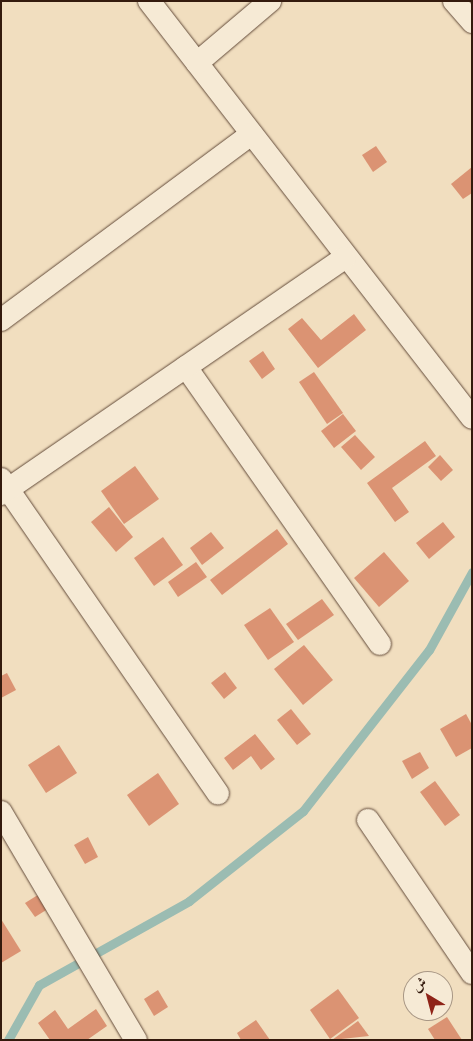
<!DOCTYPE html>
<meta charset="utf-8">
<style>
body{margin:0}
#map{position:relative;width:473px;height:1041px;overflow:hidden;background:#f1debf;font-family:"IM FELL French Canon",Amiri,serif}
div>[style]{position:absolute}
.stream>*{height:9px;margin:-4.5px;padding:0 4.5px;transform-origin:4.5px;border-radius:4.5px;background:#9bbcb2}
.building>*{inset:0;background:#db9373}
.roads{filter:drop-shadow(0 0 1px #634b3a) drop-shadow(0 0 1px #634b3a)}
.street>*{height:22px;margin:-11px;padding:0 11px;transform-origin:11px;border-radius:11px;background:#f6ead5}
span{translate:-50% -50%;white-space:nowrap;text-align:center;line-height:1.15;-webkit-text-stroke:4px #f6ead5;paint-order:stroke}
.frame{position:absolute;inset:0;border:2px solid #341a0d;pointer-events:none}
.north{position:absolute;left:403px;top:971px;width:50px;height:50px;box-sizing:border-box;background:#f6ead5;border:1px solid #a89785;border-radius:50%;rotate:323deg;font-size:14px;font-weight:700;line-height:20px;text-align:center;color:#341a0d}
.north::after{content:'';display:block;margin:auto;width:18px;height:22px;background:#8f2418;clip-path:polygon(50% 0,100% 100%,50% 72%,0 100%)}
</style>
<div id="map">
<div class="stream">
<i style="left:8px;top:1040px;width:63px;rotate:-60.6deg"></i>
<i style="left:39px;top:985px;width:172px;rotate:-29.2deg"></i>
<i style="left:189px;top:901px;width:145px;rotate:-38.3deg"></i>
<i style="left:303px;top:811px;width:204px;rotate:-52deg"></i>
<i style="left:429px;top:650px;width:89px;rotate:-61.1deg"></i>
</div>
<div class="building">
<i style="clip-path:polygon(376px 146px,387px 162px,373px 172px,362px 155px)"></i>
<i style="clip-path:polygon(472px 167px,472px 193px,463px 199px,451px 184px)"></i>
<i style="clip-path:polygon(354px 314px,366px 330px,318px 368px,288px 329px,302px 318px,321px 340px)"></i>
<i style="clip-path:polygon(263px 351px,275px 369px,262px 379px,249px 361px)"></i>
<i style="clip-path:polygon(314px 372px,343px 413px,327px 424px,299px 382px)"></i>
<i style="clip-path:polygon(343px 414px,356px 431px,334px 448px,321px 431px)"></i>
<i style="clip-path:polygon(355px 435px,375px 457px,361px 470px,341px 447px)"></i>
<i style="clip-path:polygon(425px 441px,436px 456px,392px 488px,409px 512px,395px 522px,367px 483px)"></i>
<i style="clip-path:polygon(440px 455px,453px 470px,441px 481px,428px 467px)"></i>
<i style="clip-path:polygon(135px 466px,159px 499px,124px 524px,101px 491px)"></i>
<i style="clip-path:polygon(109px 507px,133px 537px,116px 552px,91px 522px)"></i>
<i style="clip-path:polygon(443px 522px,455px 537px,429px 559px,416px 543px)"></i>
<i style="clip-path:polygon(277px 529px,288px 544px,222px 595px,210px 580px)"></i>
<i style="clip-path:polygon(211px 532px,224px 548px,202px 565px,190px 548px)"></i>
<i style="clip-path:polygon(163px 537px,183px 565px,154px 586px,134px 558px)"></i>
<i style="clip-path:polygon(384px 552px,409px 581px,379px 607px,354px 578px)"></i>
<i style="clip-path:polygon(196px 562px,207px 577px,178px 597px,168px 582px)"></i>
<i style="clip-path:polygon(322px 599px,334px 615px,298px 640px,286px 624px)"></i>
<i style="clip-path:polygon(270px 608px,294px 642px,268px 660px,244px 625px)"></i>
<i style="clip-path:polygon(304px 645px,333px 680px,303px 705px,274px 669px)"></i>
<i style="clip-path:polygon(225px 672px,237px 688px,224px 699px,211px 683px)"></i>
<i style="clip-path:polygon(7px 673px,16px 690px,1px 698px,1px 676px)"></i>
<i style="clip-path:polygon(291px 709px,311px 734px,297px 745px,277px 720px)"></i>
<i style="clip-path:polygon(466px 714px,472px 725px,472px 748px,456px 757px,440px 729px)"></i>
<i style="clip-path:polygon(255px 734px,275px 759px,261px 770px,251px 756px,233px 770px,224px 758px)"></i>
<i style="clip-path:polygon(59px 745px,77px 773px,46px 793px,28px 765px)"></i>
<i style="clip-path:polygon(420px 752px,429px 768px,412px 779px,402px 761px)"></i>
<i style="clip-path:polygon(158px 773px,179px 804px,149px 826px,127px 795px)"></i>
<i style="clip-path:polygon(435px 781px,460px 815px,445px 826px,420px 792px)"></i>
<i style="clip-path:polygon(88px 837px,98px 857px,85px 864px,74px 845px)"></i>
<i style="clip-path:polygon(41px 893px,51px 907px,35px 917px,25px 903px)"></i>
<i style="clip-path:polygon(1px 919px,21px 951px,1px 963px)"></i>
<i style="clip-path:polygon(338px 989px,359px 1018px,330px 1039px,310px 1010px)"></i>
<i style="clip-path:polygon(158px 990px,168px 1007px,154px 1016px,144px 999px)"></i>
<i style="clip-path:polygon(96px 1009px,107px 1026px,87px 1040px,50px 1040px,38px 1023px,55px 1010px,68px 1029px)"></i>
<i style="clip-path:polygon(447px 1017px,462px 1040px,435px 1040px,428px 1029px)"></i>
<i style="clip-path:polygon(256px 1020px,270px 1040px,241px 1040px,237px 1033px)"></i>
<i style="clip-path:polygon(358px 1021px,369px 1036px,332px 1040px)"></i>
</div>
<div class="roads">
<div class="street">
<i style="left:149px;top:1px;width:527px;rotate:52.24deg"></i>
<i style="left:454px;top:1px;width:28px;rotate:49deg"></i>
<i style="left:197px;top:63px;width:96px;rotate:-40.3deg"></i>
<i style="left:1px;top:320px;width:312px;rotate:-36.6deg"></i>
<i style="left:186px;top:367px;width:338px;rotate:55deg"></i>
<i style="left:1px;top:479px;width:382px;rotate:55.4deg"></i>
<i style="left:1px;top:494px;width:416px;rotate:-34.5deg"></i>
<i style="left:1px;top:812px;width:265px;rotate:59.4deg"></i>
<i style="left:368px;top:820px;width:185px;rotate:55.8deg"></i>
</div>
</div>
<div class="frame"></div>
<div class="north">ش</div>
</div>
